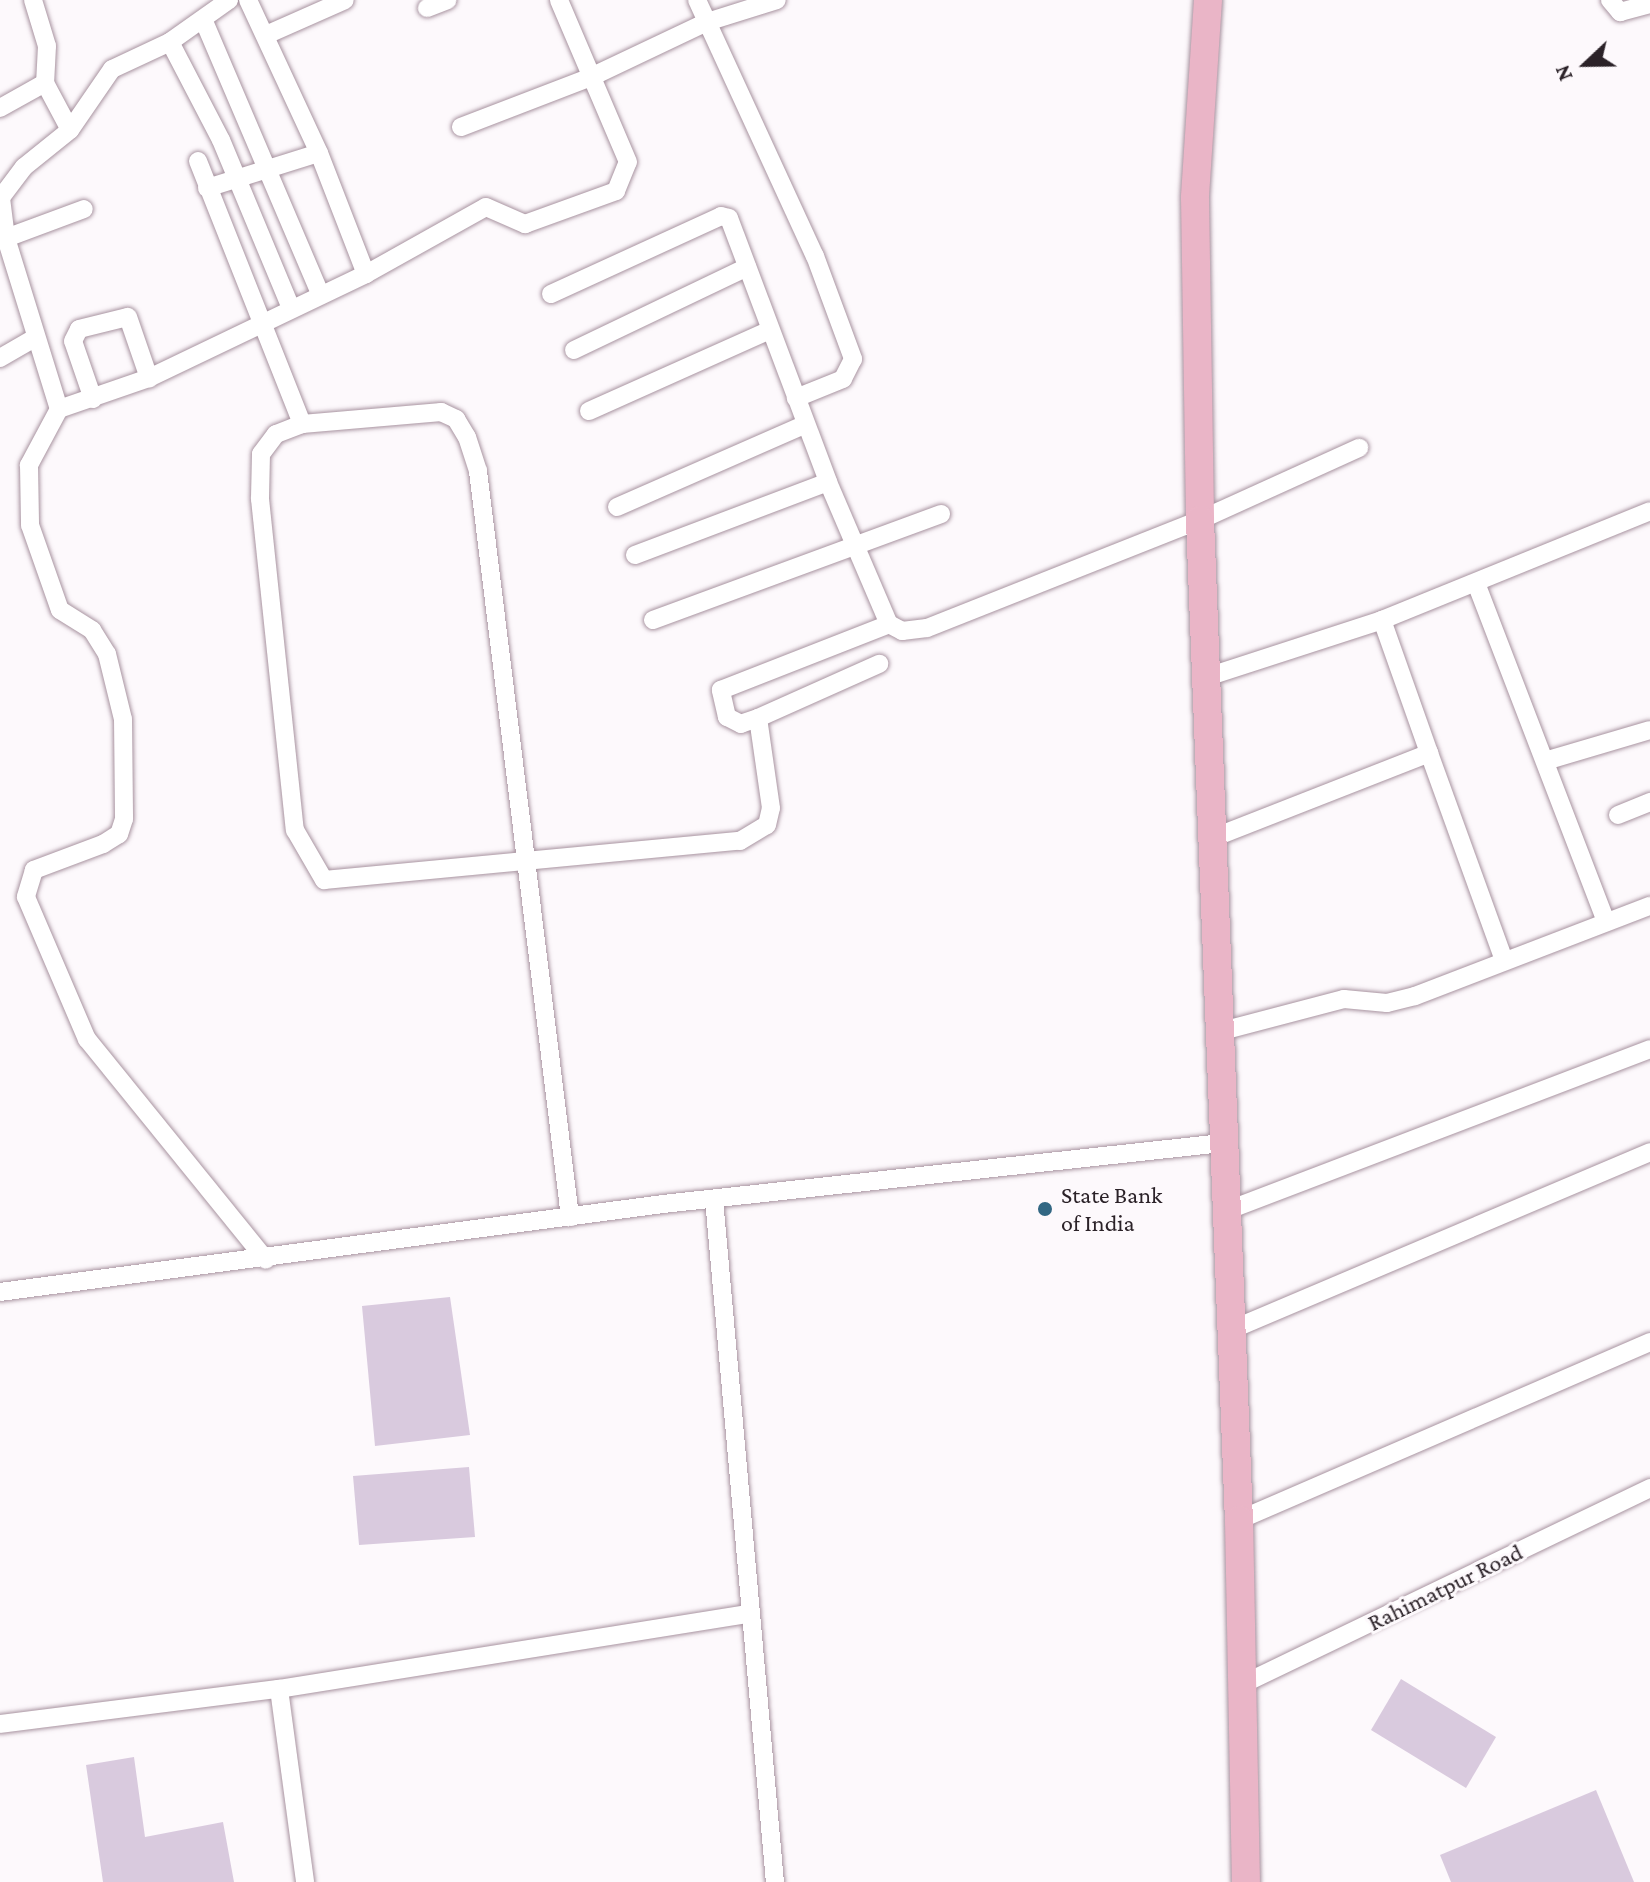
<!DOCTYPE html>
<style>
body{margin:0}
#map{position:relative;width:1650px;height:1882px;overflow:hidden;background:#fdf9fc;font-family:"Crimson Pro",serif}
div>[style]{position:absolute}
.building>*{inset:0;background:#d9cade}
.roads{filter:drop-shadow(0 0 2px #a893a0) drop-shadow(0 0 2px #a893a0)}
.minor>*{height:18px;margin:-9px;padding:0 9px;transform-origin:9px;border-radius:9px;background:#fff}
.primary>*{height:28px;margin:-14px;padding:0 14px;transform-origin:14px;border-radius:14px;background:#eab5c7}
.dots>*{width:22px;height:22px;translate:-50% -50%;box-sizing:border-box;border:4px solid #fdf9fc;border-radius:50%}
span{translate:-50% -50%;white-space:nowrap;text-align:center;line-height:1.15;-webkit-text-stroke:6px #fdf9fc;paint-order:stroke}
.poi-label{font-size:24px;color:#2b2228}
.left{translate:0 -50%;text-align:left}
.street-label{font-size:24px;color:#2b2228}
.north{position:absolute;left:1546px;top:24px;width:80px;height:80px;-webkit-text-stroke:6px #fdf9fc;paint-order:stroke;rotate:248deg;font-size:22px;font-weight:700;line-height:32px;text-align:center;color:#2b2228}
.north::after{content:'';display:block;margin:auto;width:28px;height:36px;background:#2b2228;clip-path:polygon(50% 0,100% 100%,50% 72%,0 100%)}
</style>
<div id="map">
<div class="building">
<i style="clip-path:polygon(450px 1297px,470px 1435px,375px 1446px,362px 1306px)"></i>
<i style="clip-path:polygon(469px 1467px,475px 1537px,359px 1545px,353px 1476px)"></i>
<i style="clip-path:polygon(1401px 1679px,1496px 1737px,1466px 1788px,1371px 1730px)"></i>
<i style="clip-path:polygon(134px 1757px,145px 1837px,223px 1822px,234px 1882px,103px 1882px,86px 1765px)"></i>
<i style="clip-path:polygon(1596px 1790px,1634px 1882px,1451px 1882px,1440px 1855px)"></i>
</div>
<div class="roads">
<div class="minor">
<i style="left:33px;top:0;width:48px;rotate:73.1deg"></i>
<i style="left:47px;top:46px;width:37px;rotate:93deg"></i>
<i style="left:229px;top:0;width:72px;rotate:144.6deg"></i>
<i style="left:170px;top:42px;width:64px;rotate:155deg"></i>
<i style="left:112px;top:69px;width:74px;rotate:124.5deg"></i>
<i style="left:70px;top:130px;width:59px;rotate:141.2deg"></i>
<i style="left:24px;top:167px;width:39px;rotate:127deg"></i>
<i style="left:1px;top:198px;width:40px;rotate:82.9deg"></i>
<i style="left:6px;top:238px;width:179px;rotate:72.8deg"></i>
<i style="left:59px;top:409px;width:95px;rotate:-19deg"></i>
<i style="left:149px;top:378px;width:241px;rotate:-25.6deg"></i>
<i style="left:366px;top:274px;width:137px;rotate:-29.2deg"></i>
<i style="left:486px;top:207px;width:43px;rotate:23.6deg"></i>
<i style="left:525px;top:224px;width:97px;rotate:-19.9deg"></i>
<i style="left:616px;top:191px;width:31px;rotate:-68deg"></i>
<i style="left:628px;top:162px;width:176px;rotate:-113.1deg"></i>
<i style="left:248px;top:0;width:169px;rotate:65.1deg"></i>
<i style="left:697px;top:0;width:282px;rotate:65.3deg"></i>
<i style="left:815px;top:256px;width:110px;rotate:69.7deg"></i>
<i style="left:853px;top:359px;width:22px;rotate:117deg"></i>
<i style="left:843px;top:379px;width:51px;rotate:158deg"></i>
<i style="left:1610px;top:0;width:16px;rotate:50deg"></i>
<i style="left:1620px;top:12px;width:31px;rotate:-15deg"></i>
<i style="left:427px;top:8px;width:22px;rotate:-21deg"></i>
<i style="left:203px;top:19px;width:300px;rotate:66.9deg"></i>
<i style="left:266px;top:35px;width:86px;rotate:-23.9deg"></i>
<i style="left:170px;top:42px;width:110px;rotate:62.5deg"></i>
<i style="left:221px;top:140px;width:182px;rotate:67.4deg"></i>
<i style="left:0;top:108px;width:51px;rotate:-29.1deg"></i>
<i style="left:45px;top:83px;width:53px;rotate:62deg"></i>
<i style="left:461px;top:127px;width:139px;rotate:-21deg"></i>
<i style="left:591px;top:77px;width:128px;rotate:-25.4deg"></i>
<i style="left:707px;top:22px;width:73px;rotate:-17.4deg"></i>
<i style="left:198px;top:161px;width:283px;rotate:68.4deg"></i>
<i style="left:302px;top:424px;width:28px;rotate:159deg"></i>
<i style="left:276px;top:434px;width:25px;rotate:127deg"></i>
<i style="left:261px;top:454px;width:45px;rotate:91.3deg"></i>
<i style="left:260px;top:499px;width:333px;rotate:84deg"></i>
<i style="left:295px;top:830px;width:58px;rotate:59.9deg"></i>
<i style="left:324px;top:880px;width:418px;rotate:-5.4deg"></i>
<i style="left:740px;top:841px;width:31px;rotate:-31deg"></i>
<i style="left:767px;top:825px;width:17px;rotate:-77deg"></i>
<i style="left:771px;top:808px;width:91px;rotate:-98.2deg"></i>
<i style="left:758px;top:718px;width:133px;rotate:-24.1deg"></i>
<i style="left:207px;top:188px;width:117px;rotate:-17.4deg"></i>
<i style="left:319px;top:153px;width:130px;rotate:68.8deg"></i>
<i style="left:6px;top:238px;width:83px;rotate:-20.4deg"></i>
<i style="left:551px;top:294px;width:187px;rotate:-24.6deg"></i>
<i style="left:721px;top:216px;width:8px;rotate:14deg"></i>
<i style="left:729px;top:218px;width:282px;rotate:69.4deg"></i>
<i style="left:828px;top:482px;width:155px;rotate:66.8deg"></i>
<i style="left:574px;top:350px;width:192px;rotate:-25.6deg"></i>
<i style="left:0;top:358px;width:39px;rotate:-30deg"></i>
<i style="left:93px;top:399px;width:61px;rotate:-109deg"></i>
<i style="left:73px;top:341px;width:13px;rotate:-63deg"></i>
<i style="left:79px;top:329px;width:50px;rotate:-13.8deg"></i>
<i style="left:128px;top:317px;width:65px;rotate:71deg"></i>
<i style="left:59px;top:409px;width:64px;rotate:118.2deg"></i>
<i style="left:29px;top:465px;width:60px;rotate:89deg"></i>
<i style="left:30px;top:525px;width:90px;rotate:70.6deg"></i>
<i style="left:60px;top:610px;width:38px;rotate:32deg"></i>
<i style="left:92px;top:630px;width:28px;rotate:58deg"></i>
<i style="left:107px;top:654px;width:67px;rotate:76.2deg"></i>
<i style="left:123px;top:719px;width:100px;rotate:89.4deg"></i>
<i style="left:124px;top:819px;width:16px;rotate:108deg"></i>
<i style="left:119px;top:834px;width:19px;rotate:148deg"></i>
<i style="left:103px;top:844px;width:74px;rotate:159.4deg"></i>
<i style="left:34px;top:870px;width:28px;rotate:107deg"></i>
<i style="left:26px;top:897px;width:155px;rotate:66.8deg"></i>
<i style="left:87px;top:1039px;width:284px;rotate:51deg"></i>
<i style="left:589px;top:411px;width:198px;rotate:-24.1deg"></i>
<i style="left:302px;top:424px;width:140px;rotate:-4.9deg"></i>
<i style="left:441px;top:412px;width:17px;rotate:25deg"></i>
<i style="left:456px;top:419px;width:21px;rotate:59deg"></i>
<i style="left:467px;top:437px;width:36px;rotate:72deg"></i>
<i style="left:478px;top:471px;width:752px;rotate:82.97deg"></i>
<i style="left:617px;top:507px;width:206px;rotate:-23.7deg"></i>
<i style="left:635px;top:555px;width:206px;rotate:-20.7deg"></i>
<i style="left:1476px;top:583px;width:363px;rotate:69deg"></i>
<i style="left:653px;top:620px;width:307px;rotate:-20.2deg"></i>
<i style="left:1382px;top:620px;width:141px;rotate:70.5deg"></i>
<i style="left:1207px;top:677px;width:184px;rotate:-18deg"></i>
<i style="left:1382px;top:620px;width:289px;rotate:-22.1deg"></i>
<i style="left:758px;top:718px;width:18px;rotate:161deg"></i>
<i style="left:741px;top:724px;width:16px;rotate:-153deg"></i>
<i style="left:727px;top:717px;width:28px;rotate:-103deg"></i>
<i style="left:721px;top:690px;width:180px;rotate:-21.4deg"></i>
<i style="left:889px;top:624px;width:15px;rotate:28deg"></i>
<i style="left:902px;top:631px;width:25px;rotate:-7deg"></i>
<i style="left:927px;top:628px;width:294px;rotate:-21.6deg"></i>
<i style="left:1200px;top:520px;width:175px;rotate:-24.4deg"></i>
<i style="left:1545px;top:761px;width:109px;rotate:-16.4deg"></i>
<i style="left:1618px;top:815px;width:35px;rotate:-22deg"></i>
<i style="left:1215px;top:837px;width:230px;rotate:-21.4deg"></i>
<i style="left:1429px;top:753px;width:220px;rotate:70.1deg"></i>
<i style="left:1222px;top:1031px;width:126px;rotate:-14.7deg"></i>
<i style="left:1344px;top:999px;width:43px;rotate:5.3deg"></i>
<i style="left:1387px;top:1003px;width:29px;rotate:-14deg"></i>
<i style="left:1415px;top:996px;width:252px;rotate:-21deg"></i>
<i style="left:714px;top:1199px;width:686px;rotate:84.9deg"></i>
<i style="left:1226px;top:1211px;width:454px;rotate:-20.9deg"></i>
<i style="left:0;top:1292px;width:669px;rotate:-7.56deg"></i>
<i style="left:663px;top:1204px;width:563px;rotate:-6.22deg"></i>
<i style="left:1231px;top:1330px;width:455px;rotate:-23deg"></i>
<i style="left:1239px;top:1520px;width:448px;rotate:-23.4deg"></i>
<i style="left:1241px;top:1685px;width:454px;rotate:-25.7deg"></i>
<i style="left:279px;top:1689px;width:195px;rotate:82.3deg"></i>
<i style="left:0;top:1724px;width:281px;rotate:-7.2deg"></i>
<i style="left:279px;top:1689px;width:474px;rotate:-9.1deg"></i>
</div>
<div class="primary">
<i style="left:1208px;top:0;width:198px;rotate:93.8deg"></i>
<i style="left:1195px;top:198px;width:322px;rotate:89.1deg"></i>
<i style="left:1200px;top:520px;width:1001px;rotate:87.77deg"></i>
<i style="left:1239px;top:1520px;width:362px;rotate:88.9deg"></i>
</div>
</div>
<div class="dots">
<i style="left:1045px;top:1209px;background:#326783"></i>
</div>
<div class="poi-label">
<span class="left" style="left:1061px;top:1209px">State Bank<br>of India</span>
</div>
<div class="street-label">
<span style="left:1445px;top:1587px;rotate:-26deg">Rahimatpur Road</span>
</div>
<div class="north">N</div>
</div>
